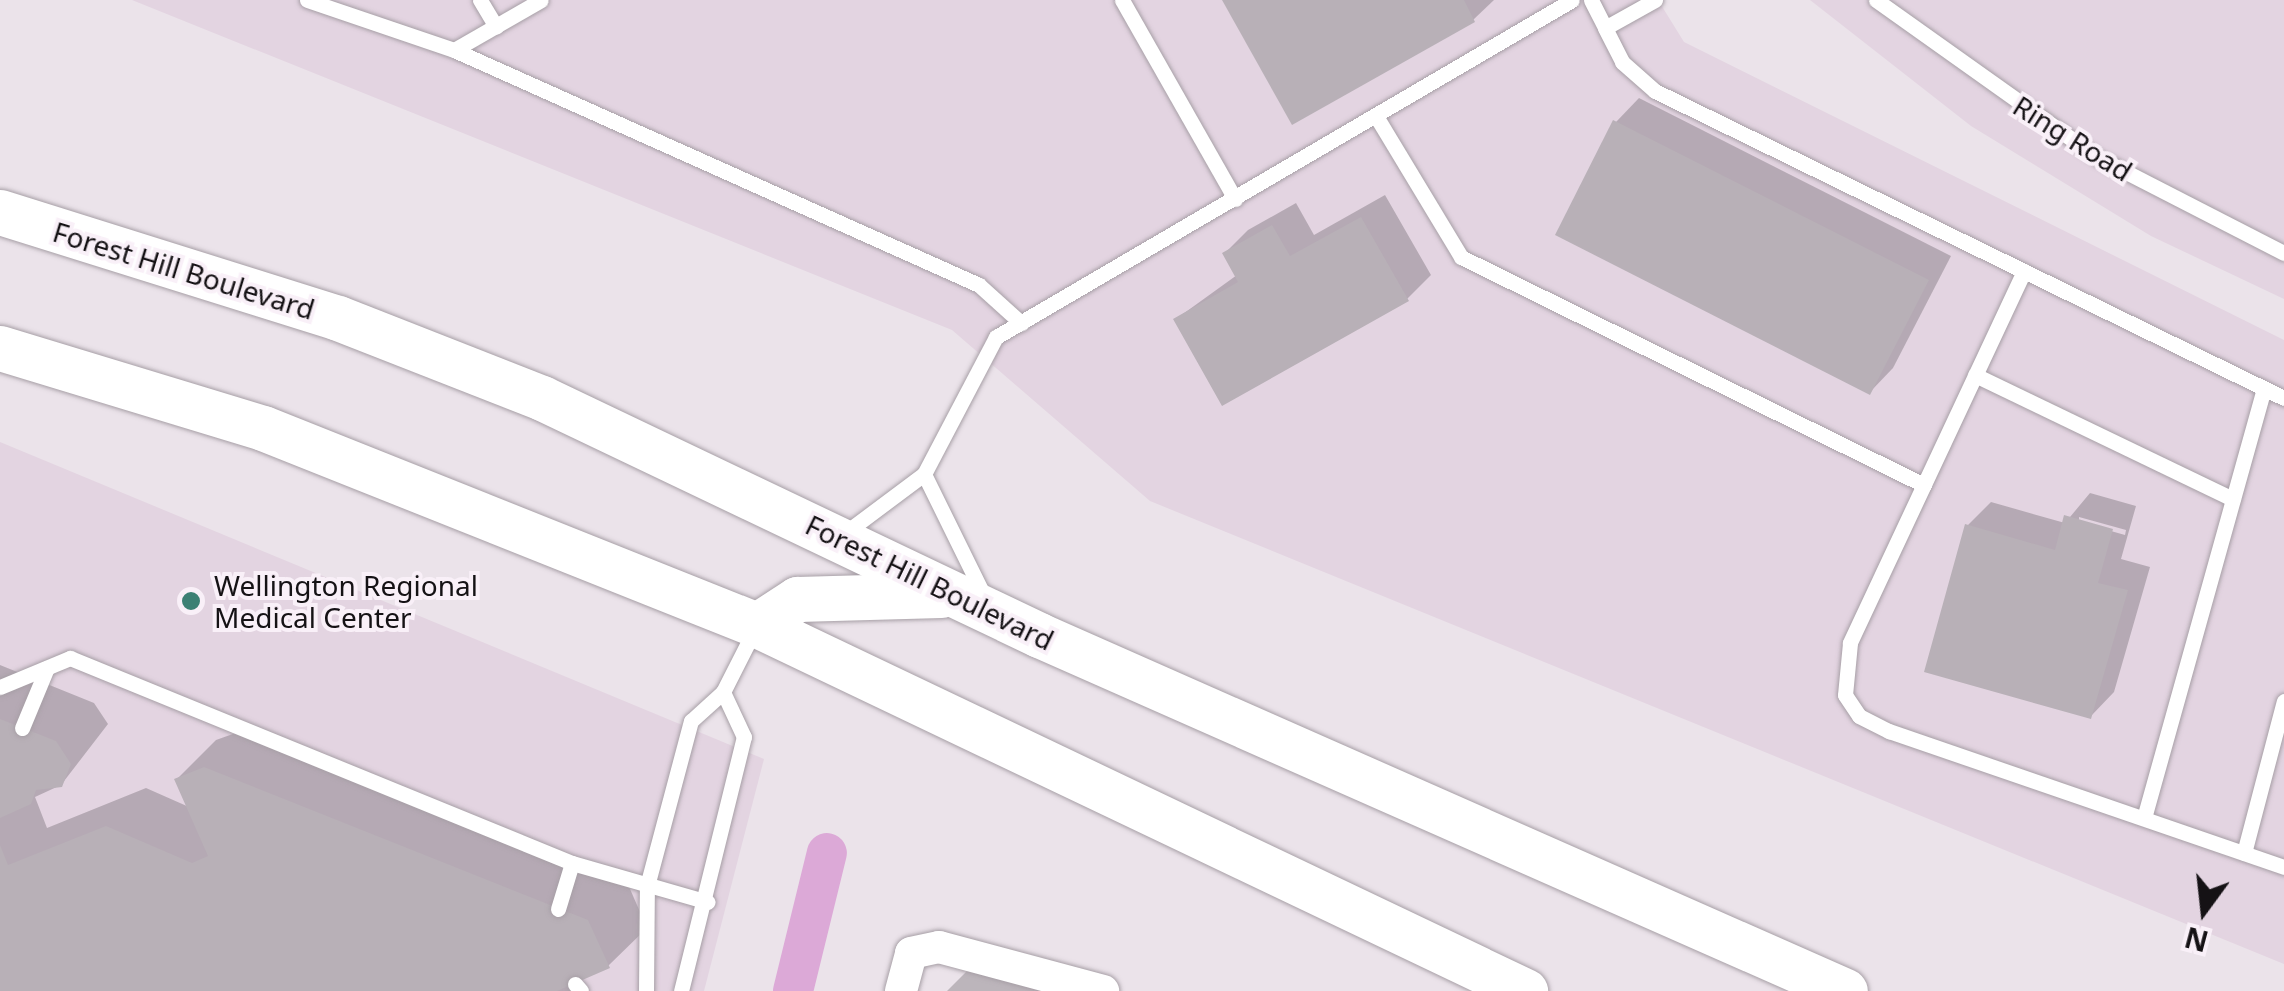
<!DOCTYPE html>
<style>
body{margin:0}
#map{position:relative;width:2284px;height:991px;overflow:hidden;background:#ebe3ea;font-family:"Noto Sans",sans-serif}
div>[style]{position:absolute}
.built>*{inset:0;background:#e3d4e1}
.shadow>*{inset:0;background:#0003}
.canal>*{height:40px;margin:-20px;padding:0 20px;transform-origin:20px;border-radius:20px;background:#dca9d7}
.building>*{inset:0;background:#b8b0b7}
.roads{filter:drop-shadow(0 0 2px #a79fa6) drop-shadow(0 0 2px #a79fa6)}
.lane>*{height:15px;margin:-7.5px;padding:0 7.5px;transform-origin:7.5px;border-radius:7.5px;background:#fff}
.street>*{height:32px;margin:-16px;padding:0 16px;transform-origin:16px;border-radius:16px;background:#fff}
.secondary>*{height:45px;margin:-22.5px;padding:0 22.5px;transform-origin:22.5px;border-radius:22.5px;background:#fff}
.dots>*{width:28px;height:28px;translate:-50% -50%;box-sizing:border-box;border:5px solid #f9f0f8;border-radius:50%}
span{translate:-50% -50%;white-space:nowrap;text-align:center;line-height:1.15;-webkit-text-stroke:8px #f9f0f8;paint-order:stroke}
.street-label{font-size:28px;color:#151215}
.poi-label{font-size:28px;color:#151215}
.left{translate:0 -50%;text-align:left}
.north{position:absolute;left:2154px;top:861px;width:100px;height:100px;-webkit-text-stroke:8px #f9f0f8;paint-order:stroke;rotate:195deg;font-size:28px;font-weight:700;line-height:40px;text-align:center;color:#151215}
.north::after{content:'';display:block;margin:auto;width:35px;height:45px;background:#151215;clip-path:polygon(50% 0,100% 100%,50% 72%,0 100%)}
</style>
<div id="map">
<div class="built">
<i style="clip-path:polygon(132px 0,1658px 0,1684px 42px,2284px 340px,2284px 964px,1150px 501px,952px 330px)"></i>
<i style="clip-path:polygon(1810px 0,2284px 0,2284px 299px,2151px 236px,1971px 126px)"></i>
<i style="clip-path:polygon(0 442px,764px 759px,704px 991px,0 991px)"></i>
</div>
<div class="shadow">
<i style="clip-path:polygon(1225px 0,1494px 0,1473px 20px)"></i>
<i style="clip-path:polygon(1639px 98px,1951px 256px,1893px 368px,1870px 392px,1616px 122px)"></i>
<i style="clip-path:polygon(1385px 195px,1431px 275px,1407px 299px,1176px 319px,1237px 275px,1225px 253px,1248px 230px,1296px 203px,1314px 235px)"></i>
<i style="clip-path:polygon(evenodd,2090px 493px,2136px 506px,2121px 559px,2150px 567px,2114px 692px,2091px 716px,1967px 526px,1991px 502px,2065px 523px,2090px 493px,2079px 517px,2126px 530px,2125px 535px,2079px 522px,2079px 517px)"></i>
<i style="clip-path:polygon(0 665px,94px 703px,108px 724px,61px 785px,35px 797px,47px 828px,146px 788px,189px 807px,177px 779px,216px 740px,244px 730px,627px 882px,647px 928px,608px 966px,581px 978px,578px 991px,0 991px)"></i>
<i style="clip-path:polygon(972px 966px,1065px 991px,947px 991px)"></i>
</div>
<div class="canal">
<i style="left:793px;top:991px;width:142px;rotate:-76.2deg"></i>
</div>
<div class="building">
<i style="clip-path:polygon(1222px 0,1464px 0,1475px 22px,1292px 125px)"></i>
<i style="clip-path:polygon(1613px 120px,1929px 280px,1870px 395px,1555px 235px)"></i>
<i style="clip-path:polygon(1361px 217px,1409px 301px,1222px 406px,1173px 319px,1238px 282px,1222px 253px,1272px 225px,1290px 256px)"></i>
<i style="clip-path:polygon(2064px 515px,2113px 529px,2098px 583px,2128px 590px,2091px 719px,1924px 672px,1965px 524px,2055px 550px)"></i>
<i style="clip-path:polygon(0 719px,56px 741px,71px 764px,62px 787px,36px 790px,31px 804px,0 818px)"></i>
<i style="clip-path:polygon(204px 767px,588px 920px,610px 968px,557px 991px,0 991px,0 845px,8px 865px,106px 826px,192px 863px,208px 856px,174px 779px)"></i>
</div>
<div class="roads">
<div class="lane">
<i style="left:307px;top:0;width:155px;rotate:18.8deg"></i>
<i style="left:454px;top:50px;width:575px;rotate:24.11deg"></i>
<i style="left:979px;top:285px;width:57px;rotate:42.1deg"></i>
<i style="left:480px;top:0;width:31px;rotate:59deg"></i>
<i style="left:1122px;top:0;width:229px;rotate:60.4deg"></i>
<i style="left:1591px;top:0;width:31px;rotate:63deg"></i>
<i style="left:1655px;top:0;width:57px;rotate:150.8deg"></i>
<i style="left:1605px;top:28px;width:38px;rotate:63deg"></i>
<i style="left:1622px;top:62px;width:44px;rotate:41.3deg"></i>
<i style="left:1655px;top:91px;width:700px;rotate:26.02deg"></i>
<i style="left:1876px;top:0;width:271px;rotate:35.4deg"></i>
<i style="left:2097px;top:157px;width:210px;rotate:27.2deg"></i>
<i style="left:454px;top:50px;width:100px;rotate:-29.9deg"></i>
<i style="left:1376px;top:116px;width:165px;rotate:58.9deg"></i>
<i style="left:1461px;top:257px;width:516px;rotate:26.22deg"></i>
<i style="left:2024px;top:271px;width:411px;rotate:115.1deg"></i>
<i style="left:1850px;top:643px;width:52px;rotate:95.5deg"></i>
<i style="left:1845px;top:695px;width:25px;rotate:56deg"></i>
<i style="left:1859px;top:716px;width:34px;rotate:27deg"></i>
<i style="left:1889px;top:731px;width:418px;rotate:19deg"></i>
<i style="left:1975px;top:375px;width:286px;rotate:25.7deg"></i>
<i style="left:924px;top:474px;width:136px;rotate:63.8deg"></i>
<i style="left:841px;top:536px;width:104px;rotate:-36.8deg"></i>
<i style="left:924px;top:474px;width:155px;rotate:-62.3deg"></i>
<i style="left:996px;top:337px;width:667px;rotate:-30.33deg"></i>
<i style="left:0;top:687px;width:76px;rotate:-22.5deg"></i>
<i style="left:70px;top:658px;width:542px;rotate:22.21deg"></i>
<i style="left:572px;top:863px;width:141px;rotate:16deg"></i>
<i style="left:22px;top:728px;width:65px;rotate:-67.4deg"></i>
<i style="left:2144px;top:818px;width:446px;rotate:-74.4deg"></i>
<i style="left:2244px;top:853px;width:157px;rotate:-75.3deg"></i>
<i style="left:558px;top:909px;width:48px;rotate:-73.1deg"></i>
<i style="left:575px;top:984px;width:9px;rotate:49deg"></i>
<i style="left:646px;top:991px;width:105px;rotate:-89.5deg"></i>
<i style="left:647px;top:886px;width:171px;rotate:-75.1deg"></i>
<i style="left:691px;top:721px;width:43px;rotate:-42.2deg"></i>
<i style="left:723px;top:692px;width:73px;rotate:-63.1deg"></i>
<i style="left:681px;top:991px;width:262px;rotate:-76.1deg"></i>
<i style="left:744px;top:737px;width:50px;rotate:-115deg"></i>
</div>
<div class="street">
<i style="left:901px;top:991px;width:39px;rotate:-75deg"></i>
<i style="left:911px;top:953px;width:29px;rotate:-12deg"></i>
<i style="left:939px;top:947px;width:170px;rotate:15deg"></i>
</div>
<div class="secondary">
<i style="left:0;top:212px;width:354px;rotate:17.4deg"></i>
<i style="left:338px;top:318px;width:219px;rotate:21.4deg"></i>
<i style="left:542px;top:398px;width:551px;rotate:25.49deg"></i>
<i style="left:1039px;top:635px;width:881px;rotate:23.83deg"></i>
<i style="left:0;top:348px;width:275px;rotate:16.9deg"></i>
<i style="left:263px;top:428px;width:532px;rotate:21.74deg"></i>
<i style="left:757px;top:625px;width:851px;rotate:25.48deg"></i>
<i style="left:757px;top:625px;width:48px;rotate:-33deg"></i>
<i style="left:797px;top:599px;width:144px;rotate:-1.6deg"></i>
</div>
</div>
<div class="dots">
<i style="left:191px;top:601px;background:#3c8074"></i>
</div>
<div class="street-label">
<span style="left:2073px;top:138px;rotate:32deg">Ring Road</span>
<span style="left:184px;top:270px;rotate:17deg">Forest Hill Boulevard</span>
<span style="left:930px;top:582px;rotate:26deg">Forest Hill Boulevard</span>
</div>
<div class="poi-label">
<span class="left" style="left:214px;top:601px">Wellington Regional<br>Medical Center</span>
</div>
<div class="north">N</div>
</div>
